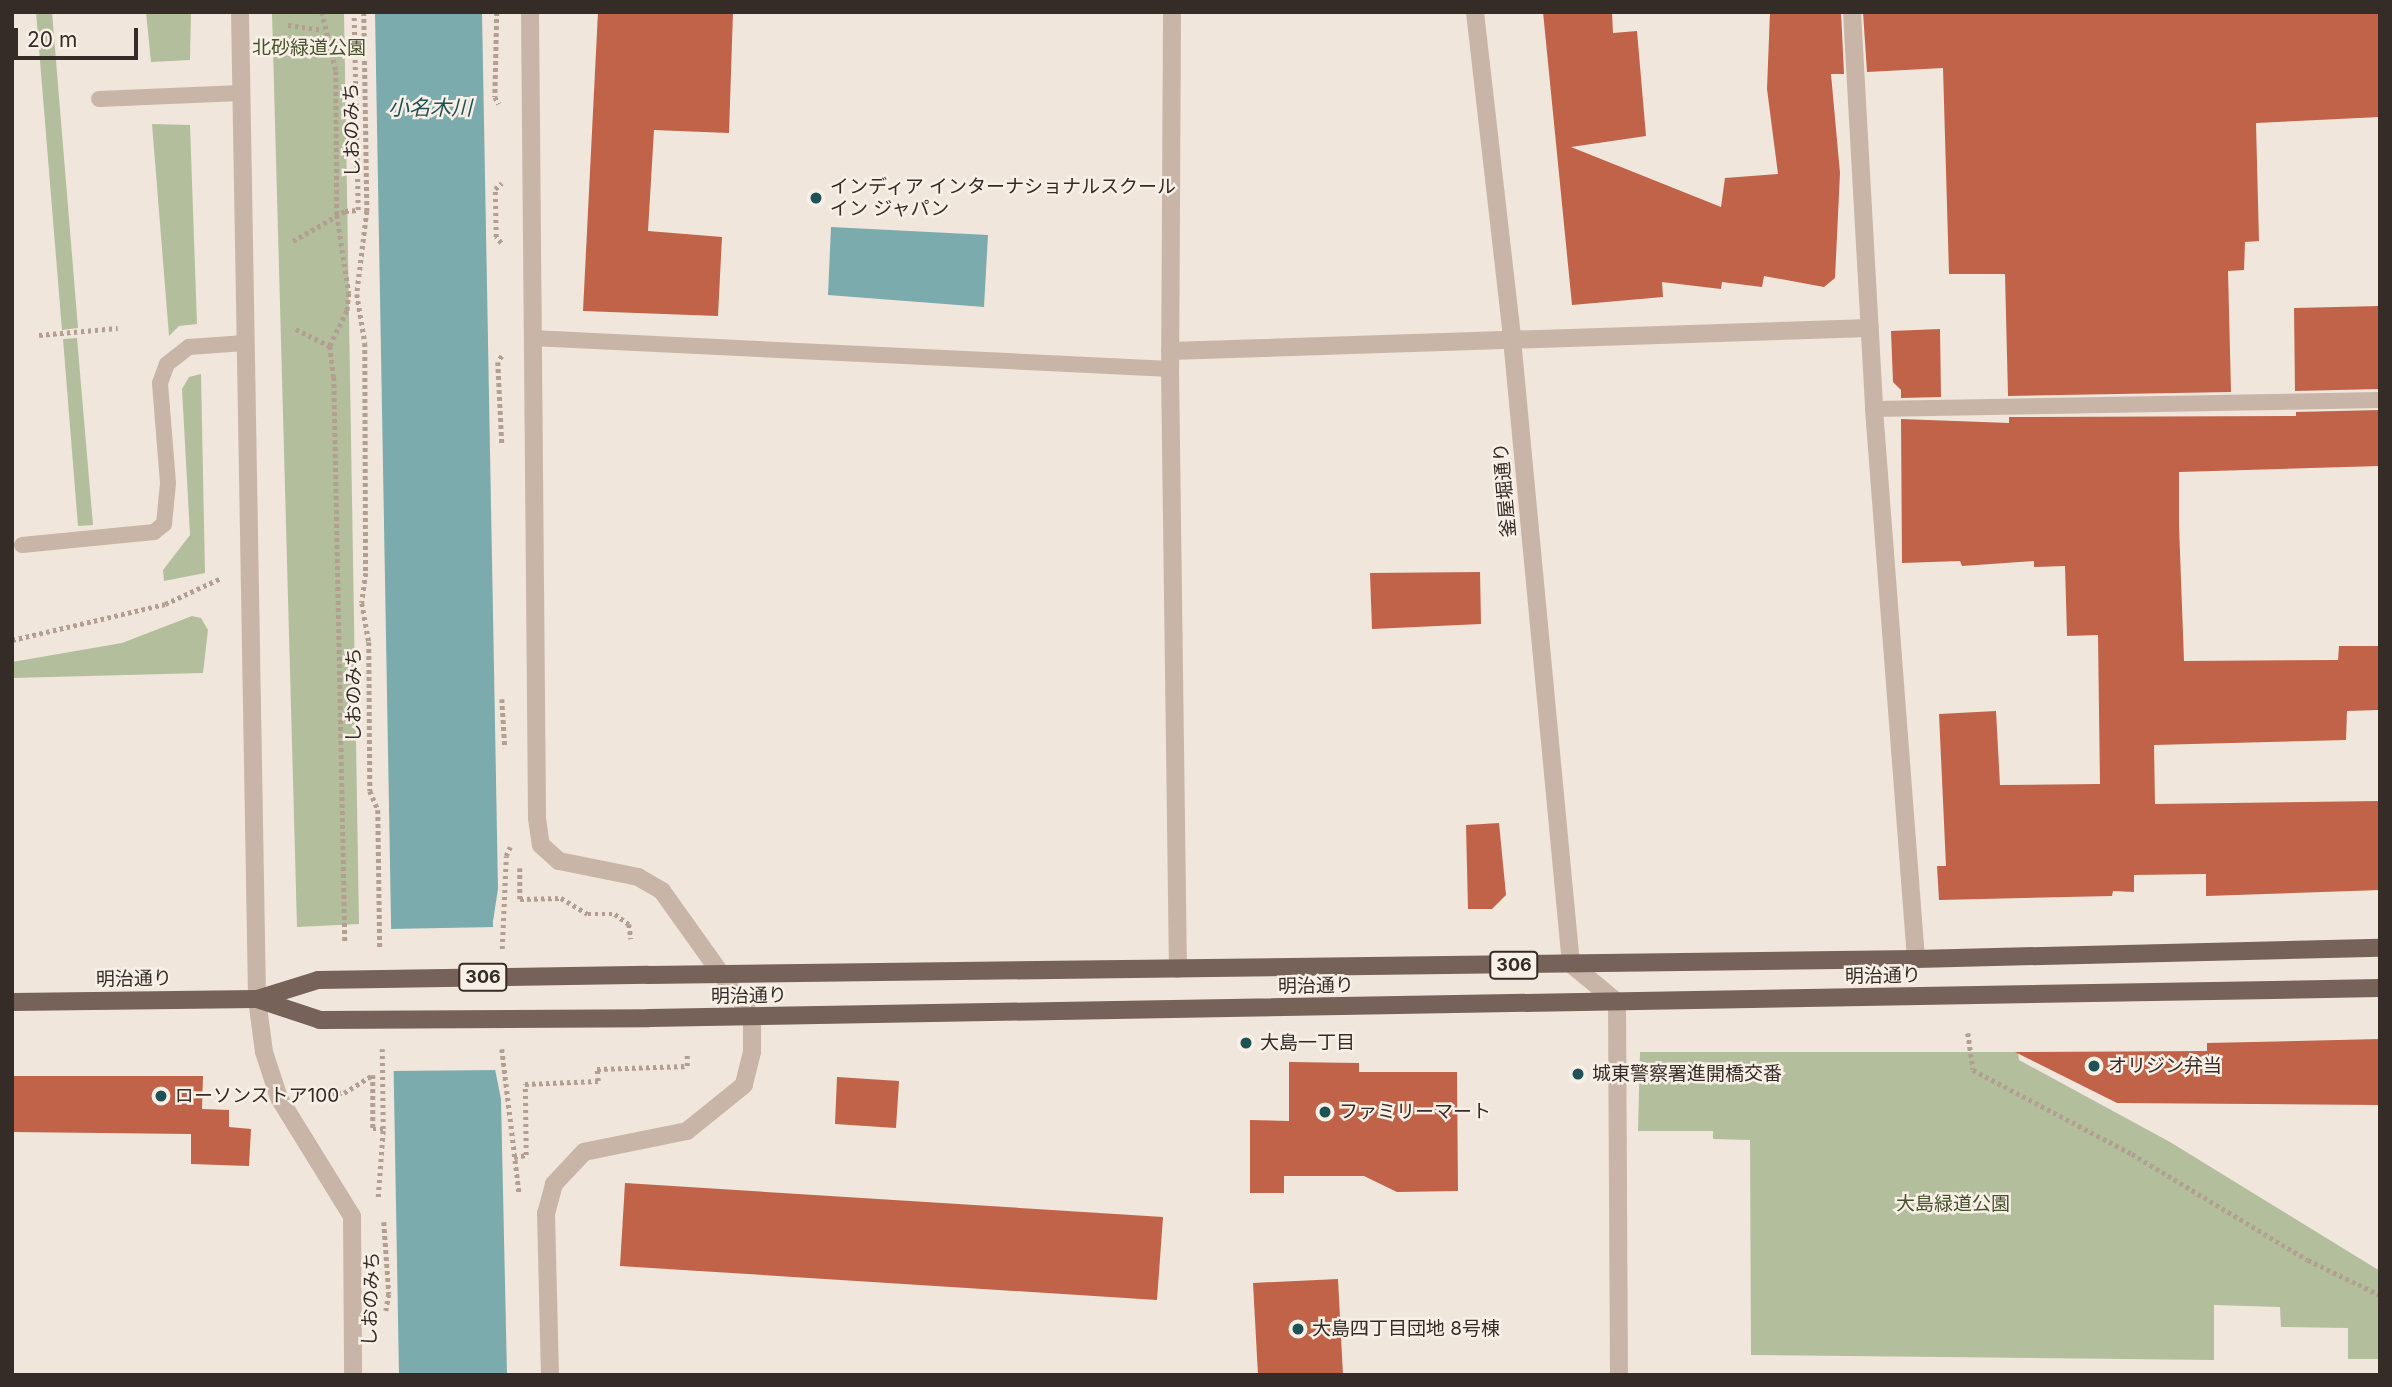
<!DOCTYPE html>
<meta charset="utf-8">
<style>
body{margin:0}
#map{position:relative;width:2392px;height:1387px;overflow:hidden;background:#f0e6db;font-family:Inter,"Noto Sans JP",sans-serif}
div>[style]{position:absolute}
.green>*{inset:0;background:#b3bf9c}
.water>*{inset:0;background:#7babac}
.pier>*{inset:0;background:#f0e6db}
.building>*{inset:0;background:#c06349}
.path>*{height:4.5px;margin-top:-2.25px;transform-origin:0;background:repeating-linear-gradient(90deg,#b39f92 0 3.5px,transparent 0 7px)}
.service>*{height:16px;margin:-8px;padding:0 8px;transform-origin:8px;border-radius:8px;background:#c8b5a7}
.minor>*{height:18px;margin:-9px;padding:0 9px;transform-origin:9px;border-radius:9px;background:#c8b5a7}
.tertiary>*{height:18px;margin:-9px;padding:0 9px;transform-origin:9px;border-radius:9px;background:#c8b5a7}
.primary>*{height:18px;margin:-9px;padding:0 9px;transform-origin:9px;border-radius:9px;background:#766259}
.primary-bridge>*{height:18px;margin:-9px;padding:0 9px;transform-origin:9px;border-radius:9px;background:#766259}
.dots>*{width:19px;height:19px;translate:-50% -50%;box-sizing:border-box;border:4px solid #f8f0e7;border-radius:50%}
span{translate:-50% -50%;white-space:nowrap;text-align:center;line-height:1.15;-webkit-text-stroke:5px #f8f0e7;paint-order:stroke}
.shield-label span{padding:2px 5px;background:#f8f0e7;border:2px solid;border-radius:5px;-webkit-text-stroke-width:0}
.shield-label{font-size:18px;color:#352b27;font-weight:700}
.park-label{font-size:19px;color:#45522c}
.street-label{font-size:19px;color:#352b27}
.poi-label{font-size:19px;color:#352b27}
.left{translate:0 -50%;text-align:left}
.water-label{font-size:21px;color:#1f5254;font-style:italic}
.frame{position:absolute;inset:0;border:14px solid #352b27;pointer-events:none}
.scale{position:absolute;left:14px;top:28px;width:124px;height:32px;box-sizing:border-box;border:4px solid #352b27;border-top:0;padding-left:9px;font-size:21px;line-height:24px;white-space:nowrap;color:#352b27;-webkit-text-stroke:5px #f8f0e7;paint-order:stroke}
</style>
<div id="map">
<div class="green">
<i style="clip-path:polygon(36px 12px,52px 12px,78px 328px,62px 330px)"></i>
<i style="clip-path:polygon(146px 12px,191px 12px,190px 60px,151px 62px)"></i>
<i style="clip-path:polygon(272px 12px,344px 12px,359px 924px,297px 927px)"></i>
<i style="clip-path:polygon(152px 124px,190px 125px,197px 324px,179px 326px,169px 336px)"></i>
<i style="clip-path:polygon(77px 338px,93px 525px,78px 526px,63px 339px)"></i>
<i style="clip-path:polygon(201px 374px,205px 573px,164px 581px,163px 570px,190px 535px,182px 389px,189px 377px)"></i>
<i style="clip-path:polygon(192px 616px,201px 618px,208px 630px,203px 673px,12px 678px,12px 662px,122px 643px)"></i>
<i style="clip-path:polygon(1640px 1052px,2018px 1052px,2019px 1060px,2170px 1142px,2380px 1271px,2380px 1359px,2348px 1359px,2348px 1328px,2281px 1327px,2280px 1307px,2214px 1305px,2214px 1360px,1751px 1355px,1750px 1140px,1713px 1139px,1713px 1131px,1638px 1131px)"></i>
</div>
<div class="water">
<i style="clip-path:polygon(375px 12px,482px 12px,498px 889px,493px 921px,495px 1069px,501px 1099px,507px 1375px,399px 1375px)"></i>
<i style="clip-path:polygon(831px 227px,988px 235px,984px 307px,828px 295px)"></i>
</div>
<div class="pier">
<i style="clip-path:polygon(497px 927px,499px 1070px,390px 1071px,388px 929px)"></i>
</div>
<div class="building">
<i style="clip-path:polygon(598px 12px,733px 12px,729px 133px,654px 130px,648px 231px,722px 237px,718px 316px,583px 311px)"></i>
<i style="clip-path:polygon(1543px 12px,1612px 12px,1613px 33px,1637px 31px,1646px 136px,1571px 147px,1721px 207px,1725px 178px,1778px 174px,1767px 89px,1770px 12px,1841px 12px,1844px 74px,1831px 74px,1840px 173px,1835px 278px,1824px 287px,1764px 276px,1762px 287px,1722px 282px,1721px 289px,1662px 282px,1663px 297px,1572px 305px)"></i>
<i style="clip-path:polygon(1863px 12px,2380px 12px,2380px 117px,2256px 123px,2259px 241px,2245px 242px,2244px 270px,2228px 271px,2231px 392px,2008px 396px,2005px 274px,1949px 274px,1943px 68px,1867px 72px)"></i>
<i style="clip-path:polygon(2380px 306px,2380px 389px,2295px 391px,2294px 308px)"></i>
<i style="clip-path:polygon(1940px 329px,1941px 397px,1901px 398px,1901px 390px,1893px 382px,1891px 331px)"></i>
<i style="clip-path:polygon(2380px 410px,2380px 466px,2179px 472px,2179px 525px,2184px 661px,2338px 660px,2339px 646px,2378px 646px,2379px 710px,2347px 711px,2346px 740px,2154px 745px,2155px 804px,2380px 801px,2380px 890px,2206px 896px,2206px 874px,2134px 875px,2134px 892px,2113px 891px,2112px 896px,1939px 900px,1937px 866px,1946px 866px,1939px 714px,1996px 711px,2000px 785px,2100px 784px,2098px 635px,2067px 636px,2065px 566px,2034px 567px,2034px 561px,1962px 566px,1960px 561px,1902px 563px,1901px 419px,2009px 423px,2009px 417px,2296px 416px,2296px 412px)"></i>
<i style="clip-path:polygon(1480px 572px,1481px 624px,1372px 629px,1370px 573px)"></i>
<i style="clip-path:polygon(1499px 823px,1506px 895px,1492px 909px,1468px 909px,1466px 825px)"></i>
<i style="clip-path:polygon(2380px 1039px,2379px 1105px,2117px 1103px,2015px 1052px,2207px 1051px,2207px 1043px)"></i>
<i style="clip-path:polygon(1289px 1062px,1359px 1063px,1359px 1072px,1457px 1072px,1458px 1191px,1397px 1192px,1364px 1176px,1284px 1176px,1284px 1193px,1250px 1193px,1250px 1120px,1289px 1121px)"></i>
<i style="clip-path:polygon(12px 1076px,203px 1076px,202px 1109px,229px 1110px,229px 1127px,251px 1129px,249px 1166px,191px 1164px,191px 1134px,12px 1132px)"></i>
<i style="clip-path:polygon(837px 1077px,899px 1081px,896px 1128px,835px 1124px)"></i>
<i style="clip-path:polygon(625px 1183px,1163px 1217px,1157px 1300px,620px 1266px)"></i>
<i style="clip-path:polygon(1338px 1279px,1343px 1375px,1258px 1375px,1253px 1283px)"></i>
</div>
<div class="path">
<i style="left:322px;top:12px;width:61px;rotate:76.7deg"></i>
<i style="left:336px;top:71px;width:144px;rotate:89.6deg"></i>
<i style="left:337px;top:215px;width:79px;rotate:81.3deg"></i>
<i style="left:349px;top:293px;width:18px;rotate:96deg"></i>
<i style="left:347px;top:311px;width:39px;rotate:116deg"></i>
<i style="left:330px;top:346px;width:31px;rotate:83deg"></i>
<i style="left:334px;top:377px;width:564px;rotate:88.88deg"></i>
<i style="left:364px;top:12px;width:199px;rotate:89.1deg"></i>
<i style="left:367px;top:211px;width:84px;rotate:96.9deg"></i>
<i style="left:357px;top:294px;width:50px;rotate:80.7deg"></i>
<i style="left:365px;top:343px;width:230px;rotate:89.8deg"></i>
<i style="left:366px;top:573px;width:30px;rotate:98deg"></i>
<i style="left:362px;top:603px;width:40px;rotate:80deg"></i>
<i style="left:369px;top:642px;width:149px;rotate:89.6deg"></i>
<i style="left:370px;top:791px;width:21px;rotate:67deg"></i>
<i style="left:378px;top:810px;width:139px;rotate:89.2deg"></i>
<i style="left:497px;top:12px;width:85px;rotate:91.3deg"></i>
<i style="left:495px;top:97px;width:8px;rotate:60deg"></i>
<i style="left:288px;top:25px;width:35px;rotate:8deg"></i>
<i style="left:293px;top:241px;width:60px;rotate:-30deg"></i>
<i style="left:345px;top:211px;width:13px;rotate:-4deg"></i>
<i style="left:358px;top:210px;width:198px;rotate:-91.2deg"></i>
<i style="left:501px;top:243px;width:8px;rotate:-130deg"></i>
<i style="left:496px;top:237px;width:48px;rotate:-91.2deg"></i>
<i style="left:495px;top:189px;width:9px;rotate:-41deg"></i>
<i style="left:296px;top:329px;width:38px;rotate:27deg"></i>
<i style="left:39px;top:335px;width:79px;rotate:-5.1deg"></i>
<i style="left:502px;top:356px;width:7px;rotate:124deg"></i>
<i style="left:498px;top:362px;width:81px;rotate:87.2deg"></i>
<i style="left:12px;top:640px;width:157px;rotate:-13.2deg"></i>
<i style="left:165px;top:604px;width:60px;rotate:-24.8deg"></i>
<i style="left:502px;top:699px;width:49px;rotate:86.5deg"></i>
<i style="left:520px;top:868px;width:31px;rotate:90deg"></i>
<i style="left:520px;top:899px;width:41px;rotate:-1.4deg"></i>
<i style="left:561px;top:898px;width:31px;rotate:31deg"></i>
<i style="left:588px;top:914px;width:27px"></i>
<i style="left:615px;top:914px;width:17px;rotate:36deg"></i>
<i style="left:629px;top:924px;width:15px;rotate:82deg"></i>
<i style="left:502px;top:949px;width:93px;rotate:-87.5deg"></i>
<i style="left:506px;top:856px;width:10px;rotate:-66deg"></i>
<i style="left:1968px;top:1033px;width:37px;rotate:82deg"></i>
<i style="left:1973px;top:1070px;width:180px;rotate:27.8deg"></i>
<i style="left:2132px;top:1154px;width:205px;rotate:31.1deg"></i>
<i style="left:2308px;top:1260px;width:80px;rotate:25.9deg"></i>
<i style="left:502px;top:1049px;width:144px;rotate:83.2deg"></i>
<i style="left:310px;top:1094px;width:34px;rotate:-2deg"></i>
<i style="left:344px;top:1093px;width:34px;rotate:-32deg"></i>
<i style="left:373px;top:1075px;width:54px;rotate:90deg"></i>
<i style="left:373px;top:1129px;width:10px"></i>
<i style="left:514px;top:1157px;width:12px;rotate:-9deg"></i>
<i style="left:526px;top:1155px;width:71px;rotate:-90.8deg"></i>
<i style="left:525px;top:1084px;width:73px;rotate:-2.4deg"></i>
<i style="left:598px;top:1081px;width:12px;rotate:-95deg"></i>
<i style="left:597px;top:1069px;width:90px;rotate:-1.9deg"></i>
<i style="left:687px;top:1066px;width:12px;rotate:-90deg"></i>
<i style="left:378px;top:1197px;width:68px;rotate:-85.8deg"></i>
<i style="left:383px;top:1129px;width:80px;rotate:-90.7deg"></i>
<i style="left:384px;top:1222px;width:72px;rotate:86deg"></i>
<i style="left:389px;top:1294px;width:17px;rotate:100deg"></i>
</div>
<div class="service">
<i style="left:99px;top:99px;width:142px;rotate:-2.4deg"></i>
<i style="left:532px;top:338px;width:639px;rotate:2.78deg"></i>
<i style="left:1874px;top:409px;width:506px;rotate:-1.02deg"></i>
<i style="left:22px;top:545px;width:133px;rotate:-5.6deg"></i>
<i style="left:154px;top:532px;width:13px;rotate:-39deg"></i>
<i style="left:164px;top:524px;width:41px;rotate:-84.4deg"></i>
<i style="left:168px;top:483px;width:100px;rotate:-94.6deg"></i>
<i style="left:160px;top:383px;width:20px;rotate:-70deg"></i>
<i style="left:167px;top:364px;width:28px;rotate:-38deg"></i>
<i style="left:189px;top:347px;width:56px;rotate:-4.1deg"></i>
</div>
<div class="minor">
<i style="left:530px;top:12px;width:806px;rotate:89.5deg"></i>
<i style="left:537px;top:818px;width:27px;rotate:82deg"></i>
<i style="left:541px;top:845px;width:24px;rotate:42deg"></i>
<i style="left:559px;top:861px;width:81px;rotate:11.4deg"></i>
<i style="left:638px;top:877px;width:28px;rotate:30deg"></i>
<i style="left:662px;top:891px;width:155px;rotate:54.5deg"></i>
<i style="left:752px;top:1017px;width:35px;rotate:90deg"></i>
<i style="left:752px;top:1052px;width:34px;rotate:104deg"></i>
<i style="left:744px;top:1085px;width:73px;rotate:141.1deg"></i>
<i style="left:687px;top:1131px;width:105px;rotate:168.5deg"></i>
<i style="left:584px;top:1152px;width:44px;rotate:133.2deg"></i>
<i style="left:554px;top:1184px;width:30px;rotate:105deg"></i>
<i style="left:546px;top:1213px;width:162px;rotate:88.6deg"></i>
<i style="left:1172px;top:12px;width:357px;rotate:90.3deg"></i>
<i style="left:1170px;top:369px;width:600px;rotate:89.24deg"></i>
<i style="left:1852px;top:12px;width:398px;rotate:86.8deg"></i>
<i style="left:1874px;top:409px;width:552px;rotate:85.63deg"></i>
<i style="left:1170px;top:351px;width:700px;rotate:-1.88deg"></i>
<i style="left:1571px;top:964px;width:60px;rotate:39.6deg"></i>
<i style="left:1617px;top:1002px;width:373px;rotate:89.7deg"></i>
<i style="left:257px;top:999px;width:53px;rotate:82.5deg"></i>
<i style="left:264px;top:1052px;width:48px;rotate:71.9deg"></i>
<i style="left:279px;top:1098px;width:139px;rotate:58.3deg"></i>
<i style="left:352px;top:1216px;width:159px;rotate:89.6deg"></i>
</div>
<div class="tertiary">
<i style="left:240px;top:12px;width:987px;rotate:89.01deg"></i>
<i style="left:1475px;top:12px;width:329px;rotate:83.5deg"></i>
<i style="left:1512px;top:339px;width:628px;rotate:84.61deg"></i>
</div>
<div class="primary">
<i style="left:648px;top:975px;width:1268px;rotate:-0.72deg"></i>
<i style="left:1916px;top:959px;width:464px;rotate:-1.4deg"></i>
<i style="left:257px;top:999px;width:66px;rotate:18.4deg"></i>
<i style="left:12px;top:1002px;width:245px;rotate:-0.7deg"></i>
<i style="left:257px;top:999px;width:64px;rotate:-17.3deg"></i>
<i style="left:649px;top:1018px;width:1731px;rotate:-0.99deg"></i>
</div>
<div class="primary-bridge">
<i style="left:318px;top:980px;width:330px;rotate:-0.9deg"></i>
<i style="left:320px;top:1020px;width:329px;rotate:-0.3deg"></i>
</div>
<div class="dots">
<i style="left:816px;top:198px;background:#1f5254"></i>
<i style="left:1246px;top:1043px;background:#1f5254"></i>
<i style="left:2094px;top:1066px;background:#1f5254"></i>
<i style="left:1578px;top:1074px;background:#1f5254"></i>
<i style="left:161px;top:1096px;background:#1f5254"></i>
<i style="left:1325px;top:1112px;background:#1f5254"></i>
<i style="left:1298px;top:1329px;background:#1f5254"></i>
</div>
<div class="shield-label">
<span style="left:1514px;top:965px">306</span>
<span style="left:483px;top:977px">306</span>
</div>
<div class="park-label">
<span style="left:309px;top:48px">北砂緑道公園</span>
<span style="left:1953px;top:1204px">大島緑道公園</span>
</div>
<div class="street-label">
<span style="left:352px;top:130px;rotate:-91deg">しおのみち</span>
<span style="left:1505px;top:490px;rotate:-95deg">釜屋堀通り</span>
<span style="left:354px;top:695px;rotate:-90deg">しおのみち</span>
<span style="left:1883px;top:976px;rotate:-1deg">明治通り</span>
<span style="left:134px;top:979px;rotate:-1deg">明治通り</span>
<span style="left:1316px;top:986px;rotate:-1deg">明治通り</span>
<span style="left:749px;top:996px;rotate:-1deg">明治通り</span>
<span style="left:371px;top:1299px;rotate:-88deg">しおのみち</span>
</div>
<div class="poi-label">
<span class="left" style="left:830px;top:198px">インディア インターナショナルスクール<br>イン ジャパン</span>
<span class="left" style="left:1260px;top:1043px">大島一丁目</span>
<span class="left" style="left:2108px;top:1066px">オリジン弁当</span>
<span class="left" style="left:1592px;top:1074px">城東警察署進開橋交番</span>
<span class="left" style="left:175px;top:1096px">ローソンストア100</span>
<span class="left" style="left:1339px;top:1112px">ファミリーマート</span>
<span class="left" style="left:1312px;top:1329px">大島四丁目団地 8号棟</span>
</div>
<div class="water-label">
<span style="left:430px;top:108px">小名木川</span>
</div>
<div class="frame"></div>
<div class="scale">20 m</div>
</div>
